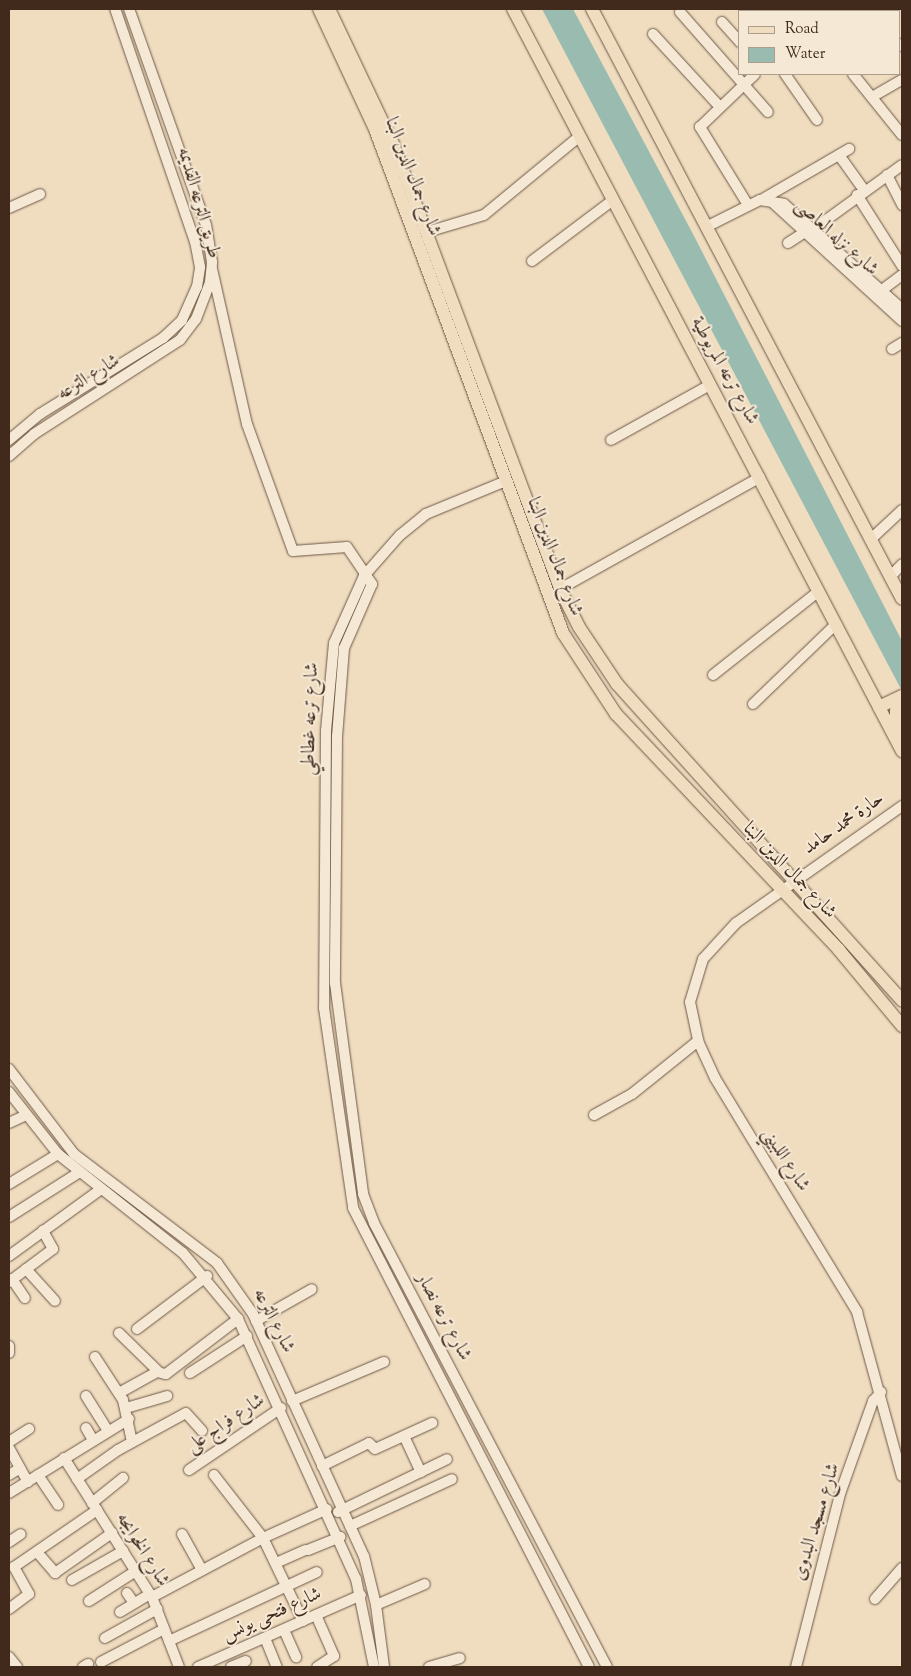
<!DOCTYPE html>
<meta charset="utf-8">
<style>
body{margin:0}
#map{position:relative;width:911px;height:1676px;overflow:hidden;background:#f0ddc0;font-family:"Sorts Mill Goudy",Amiri,serif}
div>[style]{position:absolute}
.water>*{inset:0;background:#9abcb0}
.roads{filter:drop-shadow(0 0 1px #6d5745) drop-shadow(0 0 1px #6d5745)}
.minor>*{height:10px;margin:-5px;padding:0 5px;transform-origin:5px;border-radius:5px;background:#f5e9d6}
.major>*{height:12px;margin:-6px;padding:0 6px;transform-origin:6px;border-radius:6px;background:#f0ddc0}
span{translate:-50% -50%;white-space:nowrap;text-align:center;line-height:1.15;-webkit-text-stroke:4px #f5e9d6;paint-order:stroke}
.street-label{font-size:19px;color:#412a1c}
.frame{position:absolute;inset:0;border:10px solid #412a1c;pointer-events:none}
.legend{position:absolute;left:738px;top:10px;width:162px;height:65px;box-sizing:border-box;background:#f5e9d6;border:1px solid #ad9d8c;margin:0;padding:6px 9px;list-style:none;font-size:15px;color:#412a1c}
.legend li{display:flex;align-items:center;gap:10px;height:25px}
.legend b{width:25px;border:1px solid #ad9d8c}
</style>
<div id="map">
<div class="water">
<i style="clip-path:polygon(542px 9px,573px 9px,693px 234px,902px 641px,902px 691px)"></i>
</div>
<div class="roads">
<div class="minor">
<i style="left:680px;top:12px;width:133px;rotate:48.7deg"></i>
<i style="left:722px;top:22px;width:27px;rotate:48deg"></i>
<i style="left:653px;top:34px;width:99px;rotate:47.5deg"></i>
<i style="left:900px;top:46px;width:3px;rotate:-45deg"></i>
<i style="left:785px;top:74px;width:56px;rotate:55.2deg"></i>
<i style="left:853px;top:74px;width:78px;rotate:51.2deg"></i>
<i style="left:872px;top:97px;width:34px;rotate:-30deg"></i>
<i style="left:839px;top:155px;width:43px;rotate:54.5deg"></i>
<i style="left:887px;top:175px;width:34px;rotate:63deg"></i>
<i style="left:857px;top:195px;width:84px;rotate:57.6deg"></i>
<i style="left:761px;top:200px;width:102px;rotate:-30.1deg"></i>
<i style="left:770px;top:200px;width:179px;rotate:42.5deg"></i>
<i style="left:748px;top:205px;width:92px;rotate:-121.6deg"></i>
<i style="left:700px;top:127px;width:76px;rotate:-43.9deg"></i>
<i style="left:9px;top:208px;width:34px;rotate:-24deg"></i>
<i style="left:708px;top:226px;width:58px;rotate:-26.6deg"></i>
<i style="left:760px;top:200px;width:24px;rotate:9deg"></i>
<i style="left:784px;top:204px;width:158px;rotate:41.7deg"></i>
<i style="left:815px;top:228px;width:107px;rotate:-35.9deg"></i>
<i style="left:427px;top:232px;width:59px;rotate:-16.6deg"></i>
<i style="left:484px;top:215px;width:124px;rotate:-39.5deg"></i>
<i style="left:788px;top:243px;width:20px;rotate:-33deg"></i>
<i style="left:532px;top:261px;width:101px;rotate:-37deg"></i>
<i style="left:212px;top:269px;width:159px;rotate:77.3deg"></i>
<i style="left:247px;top:424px;width:135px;rotate:70.1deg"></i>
<i style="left:293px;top:551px;width:54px;rotate:-4.2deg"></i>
<i style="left:347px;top:547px;width:45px;rotate:56deg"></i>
<i style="left:372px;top:584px;width:70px;rotate:113.6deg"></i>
<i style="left:344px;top:648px;width:88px;rotate:94.5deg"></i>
<i style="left:337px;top:736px;width:247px;rotate:90.5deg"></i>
<i style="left:335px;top:983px;width:213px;rotate:82.4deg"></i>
<i style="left:363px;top:1194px;width:31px;rotate:69deg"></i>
<i style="left:374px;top:1223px;width:501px;rotate:62.31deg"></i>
<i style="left:882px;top:290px;width:25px;rotate:-37deg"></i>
<i style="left:892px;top:349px;width:12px;rotate:-31deg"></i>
<i style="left:9px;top:440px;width:40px;rotate:-40deg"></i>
<i style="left:40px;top:414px;width:145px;rotate:-31.7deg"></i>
<i style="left:163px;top:338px;width:26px;rotate:-43deg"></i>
<i style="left:182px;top:320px;width:36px;rotate:-66deg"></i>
<i style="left:197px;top:287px;width:20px;rotate:-81deg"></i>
<i style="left:200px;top:267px;width:25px;rotate:-101deg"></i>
<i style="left:195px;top:242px;width:246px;rotate:-108.9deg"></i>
<i style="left:611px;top:440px;width:113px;rotate:-29.1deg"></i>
<i style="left:9px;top:456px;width:33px;rotate:-41deg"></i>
<i style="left:34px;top:434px;width:174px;rotate:-32.8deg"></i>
<i style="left:180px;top:340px;width:26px;rotate:-53deg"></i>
<i style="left:196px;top:319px;width:40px;rotate:-69deg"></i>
<i style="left:210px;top:282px;width:20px;rotate:-84deg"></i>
<i style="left:212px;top:262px;width:37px;rotate:-99deg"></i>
<i style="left:206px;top:225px;width:229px;rotate:-109.6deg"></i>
<i style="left:506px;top:481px;width:87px;rotate:157.6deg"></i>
<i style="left:426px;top:514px;width:33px;rotate:141deg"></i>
<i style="left:400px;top:535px;width:55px;rotate:131.3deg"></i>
<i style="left:364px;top:576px;width:73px;rotate:114.1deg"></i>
<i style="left:334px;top:643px;width:88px;rotate:95.2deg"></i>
<i style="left:326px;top:731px;width:277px;rotate:90.4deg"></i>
<i style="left:324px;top:1008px;width:202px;rotate:81.7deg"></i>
<i style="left:353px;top:1208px;width:516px;rotate:62.79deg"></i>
<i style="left:871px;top:539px;width:42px;rotate:-43.1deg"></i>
<i style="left:891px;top:576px;width:16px;rotate:-47deg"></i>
<i style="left:560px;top:589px;width:229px;rotate:-29.2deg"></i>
<i style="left:713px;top:675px;width:135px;rotate:-38.4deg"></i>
<i style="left:753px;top:704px;width:115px;rotate:-43.9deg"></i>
<i style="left:902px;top:806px;width:203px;rotate:144.8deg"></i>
<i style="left:736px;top:923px;width:49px;rotate:132.5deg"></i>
<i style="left:703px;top:959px;width:45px;rotate:106.8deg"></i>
<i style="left:690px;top:1002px;width:40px;rotate:78deg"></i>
<i style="left:698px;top:1041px;width:41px;rotate:65.3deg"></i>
<i style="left:715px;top:1078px;width:274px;rotate:58.7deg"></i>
<i style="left:857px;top:1312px;width:170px;rotate:74.7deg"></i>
<i style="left:9px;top:1069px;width:107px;rotate:52.6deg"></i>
<i style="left:74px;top:1154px;width:180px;rotate:37.3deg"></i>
<i style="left:217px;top:1263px;width:62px;rotate:54.8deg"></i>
<i style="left:253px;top:1314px;width:266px;rotate:65.4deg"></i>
<i style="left:364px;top:1556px;width:50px;rotate:76.2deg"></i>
<i style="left:376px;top:1605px;width:63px;rotate:82.6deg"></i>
<i style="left:9px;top:1092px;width:79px;rotate:51.7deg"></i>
<i style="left:58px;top:1154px;width:159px;rotate:38.4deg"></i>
<i style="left:183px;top:1253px;width:86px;rotate:50.2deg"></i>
<i style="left:238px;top:1319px;width:286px;rotate:65.6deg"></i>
<i style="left:356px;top:1579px;width:90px;rotate:78.4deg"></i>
<i style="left:594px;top:1115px;width:43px;rotate:-28.9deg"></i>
<i style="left:632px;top:1094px;width:85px;rotate:-38.8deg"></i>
<i style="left:9px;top:1123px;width:19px;rotate:-25deg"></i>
<i style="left:9px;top:1184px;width:57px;rotate:-31.5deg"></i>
<i style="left:9px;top:1217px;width:82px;rotate:-32.5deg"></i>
<i style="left:9px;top:1256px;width:112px;rotate:-36deg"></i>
<i style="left:26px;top:1269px;width:43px;rotate:47.8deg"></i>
<i style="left:12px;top:1279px;width:23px;rotate:56deg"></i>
<i style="left:9px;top:1282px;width:55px;rotate:-36.9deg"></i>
<i style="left:53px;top:1249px;width:21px;rotate:-119deg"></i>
<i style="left:256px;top:1321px;width:64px;rotate:-29.7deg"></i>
<i style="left:137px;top:1329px;width:88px;rotate:-37.1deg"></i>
<i style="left:119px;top:1333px;width:54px;rotate:44.3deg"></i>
<i style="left:9px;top:1346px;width:7px;rotate:90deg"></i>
<i style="left:95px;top:1357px;width:51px;rotate:56.9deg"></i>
<i style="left:123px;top:1400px;width:43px;rotate:77.9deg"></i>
<i style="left:190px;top:1373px;width:68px;rotate:-33deg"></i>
<i style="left:119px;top:1393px;width:43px;rotate:-28.9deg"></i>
<i style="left:157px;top:1372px;width:9px;rotate:13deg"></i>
<i style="left:166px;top:1374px;width:91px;rotate:-37.4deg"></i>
<i style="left:86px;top:1396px;width:41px;rotate:57.8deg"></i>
<i style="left:292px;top:1401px;width:100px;rotate:-23deg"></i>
<i style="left:126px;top:1408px;width:43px;rotate:-16.3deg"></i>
<i style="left:86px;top:1428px;width:14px;rotate:60deg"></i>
<i style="left:404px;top:1436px;width:40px;rotate:65deg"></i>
<i style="left:9px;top:1442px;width:24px;rotate:-33deg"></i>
<i style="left:9px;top:1448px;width:39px;rotate:61deg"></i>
<i style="left:64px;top:1458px;width:165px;rotate:57.7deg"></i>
<i style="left:152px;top:1597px;width:75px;rotate:68.9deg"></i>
<i style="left:322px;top:1466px;width:52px;rotate:-26.1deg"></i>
<i style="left:369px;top:1443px;width:8px;rotate:45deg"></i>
<i style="left:375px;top:1449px;width:63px;rotate:-24.5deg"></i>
<i style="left:189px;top:1470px;width:111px;rotate:-34deg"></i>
<i style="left:9px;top:1475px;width:12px;rotate:-31deg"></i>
<i style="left:38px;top:1475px;width:36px;rotate:56deg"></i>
<i style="left:214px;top:1475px;width:80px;rotate:52.1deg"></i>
<i style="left:263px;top:1538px;width:92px;rotate:64.3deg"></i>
<i style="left:77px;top:1479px;width:50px;rotate:-35.3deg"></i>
<i style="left:118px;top:1450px;width:77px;rotate:-28.6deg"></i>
<i style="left:186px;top:1413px;width:24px;rotate:48deg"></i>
<i style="left:9px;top:1493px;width:141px;rotate:-31.7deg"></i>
<i style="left:92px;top:1503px;width:40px;rotate:-39deg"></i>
<i style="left:338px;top:1512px;width:121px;rotate:-25.9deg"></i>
<i style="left:350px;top:1526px;width:112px;rotate:-24.7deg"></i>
<i style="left:182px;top:1534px;width:41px;rotate:60.9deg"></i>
<i style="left:9px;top:1542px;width:14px;rotate:-34deg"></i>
<i style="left:308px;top:1550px;width:35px;rotate:-22deg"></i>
<i style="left:37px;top:1552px;width:28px;rotate:49deg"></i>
<i style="left:55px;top:1573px;width:70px;rotate:-35.1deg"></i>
<i style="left:276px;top:1563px;width:32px;rotate:-24deg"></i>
<i style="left:72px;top:1580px;width:59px;rotate:-29.6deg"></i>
<i style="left:127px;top:1593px;width:12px;rotate:55deg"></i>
<i style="left:152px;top:1597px;width:126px;rotate:-28deg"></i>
<i style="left:263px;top:1538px;width:70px;rotate:-24.4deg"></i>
<i style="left:875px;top:1599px;width:41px;rotate:-48.9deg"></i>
<i style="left:89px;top:1601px;width:56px;rotate:-32.6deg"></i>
<i style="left:376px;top:1605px;width:53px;rotate:-23.2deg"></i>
<i style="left:9px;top:1609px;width:25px;rotate:-37deg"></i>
<i style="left:29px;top:1594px;width:31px;rotate:-119deg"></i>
<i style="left:14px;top:1567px;width:101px;rotate:-34.5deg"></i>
<i style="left:120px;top:1612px;width:35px;rotate:-31deg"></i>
<i style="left:316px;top:1615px;width:45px;rotate:66.3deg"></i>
<i style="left:334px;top:1656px;width:20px;rotate:147deg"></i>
<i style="left:284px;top:1630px;width:30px;rotate:66deg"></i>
<i style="left:105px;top:1638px;width:60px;rotate:-29.1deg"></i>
<i style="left:265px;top:1638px;width:31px;rotate:68deg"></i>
<i style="left:169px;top:1641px;width:163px;rotate:-25deg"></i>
<i style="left:9px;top:1657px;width:13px;rotate:51deg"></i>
<i style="left:101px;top:1662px;width:71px;rotate:-27.6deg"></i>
<i style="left:83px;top:1667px;width:6px;rotate:-31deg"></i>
<i style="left:198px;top:1667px;width:178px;rotate:-23.8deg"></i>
<i style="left:231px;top:1667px;width:16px;rotate:-22deg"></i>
<i style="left:429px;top:1667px;width:32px;rotate:-16deg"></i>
<i style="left:796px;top:1667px;width:182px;rotate:-75.7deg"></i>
<i style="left:841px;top:1491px;width:96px;rotate:-70.4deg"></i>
<i style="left:873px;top:1401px;width:12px;rotate:-48deg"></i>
</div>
<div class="major">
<i style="left:319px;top:9px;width:132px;rotate:65deg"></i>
<i style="left:375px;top:129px;width:538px;rotate:69.54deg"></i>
<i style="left:563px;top:633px;width:97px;rotate:56.8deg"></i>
<i style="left:616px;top:714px;width:325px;rotate:46.6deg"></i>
<i style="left:839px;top:950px;width:99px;rotate:50.3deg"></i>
<i style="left:329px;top:9px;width:149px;rotate:64.6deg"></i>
<i style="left:393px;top:144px;width:475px;rotate:69.4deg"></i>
<i style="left:560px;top:589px;width:42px;rotate:63.4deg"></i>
<i style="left:579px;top:627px;width:69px;rotate:56.3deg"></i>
<i style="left:617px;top:684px;width:426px;rotate:48deg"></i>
<i style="left:513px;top:9px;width:838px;rotate:62.33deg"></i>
<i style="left:592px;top:9px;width:666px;rotate:62.28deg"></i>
<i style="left:879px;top:707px;width:25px;rotate:-26deg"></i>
<i style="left:896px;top:737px;width:26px;rotate:-90deg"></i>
<i style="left:896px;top:711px;width:8px;rotate:-40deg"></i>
</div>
</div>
<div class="street-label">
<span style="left:412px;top:177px;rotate:69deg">شارع جمال الدين البنا</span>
<span style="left:198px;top:203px;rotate:74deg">طريق الترعه القديمه</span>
<span style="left:836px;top:238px;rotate:42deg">شارع نزله العاصى</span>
<span style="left:724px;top:371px;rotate:61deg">شارع ترعه المريوطية</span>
<span style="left:89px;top:378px;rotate:-32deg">شارع الترعه</span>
<span style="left:554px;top:557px;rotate:69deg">شارع جمال الدين البنا</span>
<span style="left:311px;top:719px;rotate:-88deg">شارع ترعه غطاطي</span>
<span style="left:844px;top:824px;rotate:-35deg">حارة محمد حامد</span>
<span style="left:789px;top:871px;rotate:46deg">شارع جمال الدين البنا</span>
<span style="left:785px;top:1160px;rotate:57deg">شارع اللبيني</span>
<span style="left:443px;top:1317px;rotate:62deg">شارع ترعه نصار</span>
<span style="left:273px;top:1321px;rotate:63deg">شارع الترعه</span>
<span style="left:226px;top:1424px;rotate:-34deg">شارع فراج على</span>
<span style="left:817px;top:1522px;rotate:-73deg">شارع مسجد البدوى</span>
<span style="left:142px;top:1550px;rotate:58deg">شارع الخوايجه</span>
<span style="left:272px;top:1615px;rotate:-24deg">شارع فتحى يونس</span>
</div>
<div class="frame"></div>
<ul class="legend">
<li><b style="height:6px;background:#f0ddc0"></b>Road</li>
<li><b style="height:14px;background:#9abcb0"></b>Water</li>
</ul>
</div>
